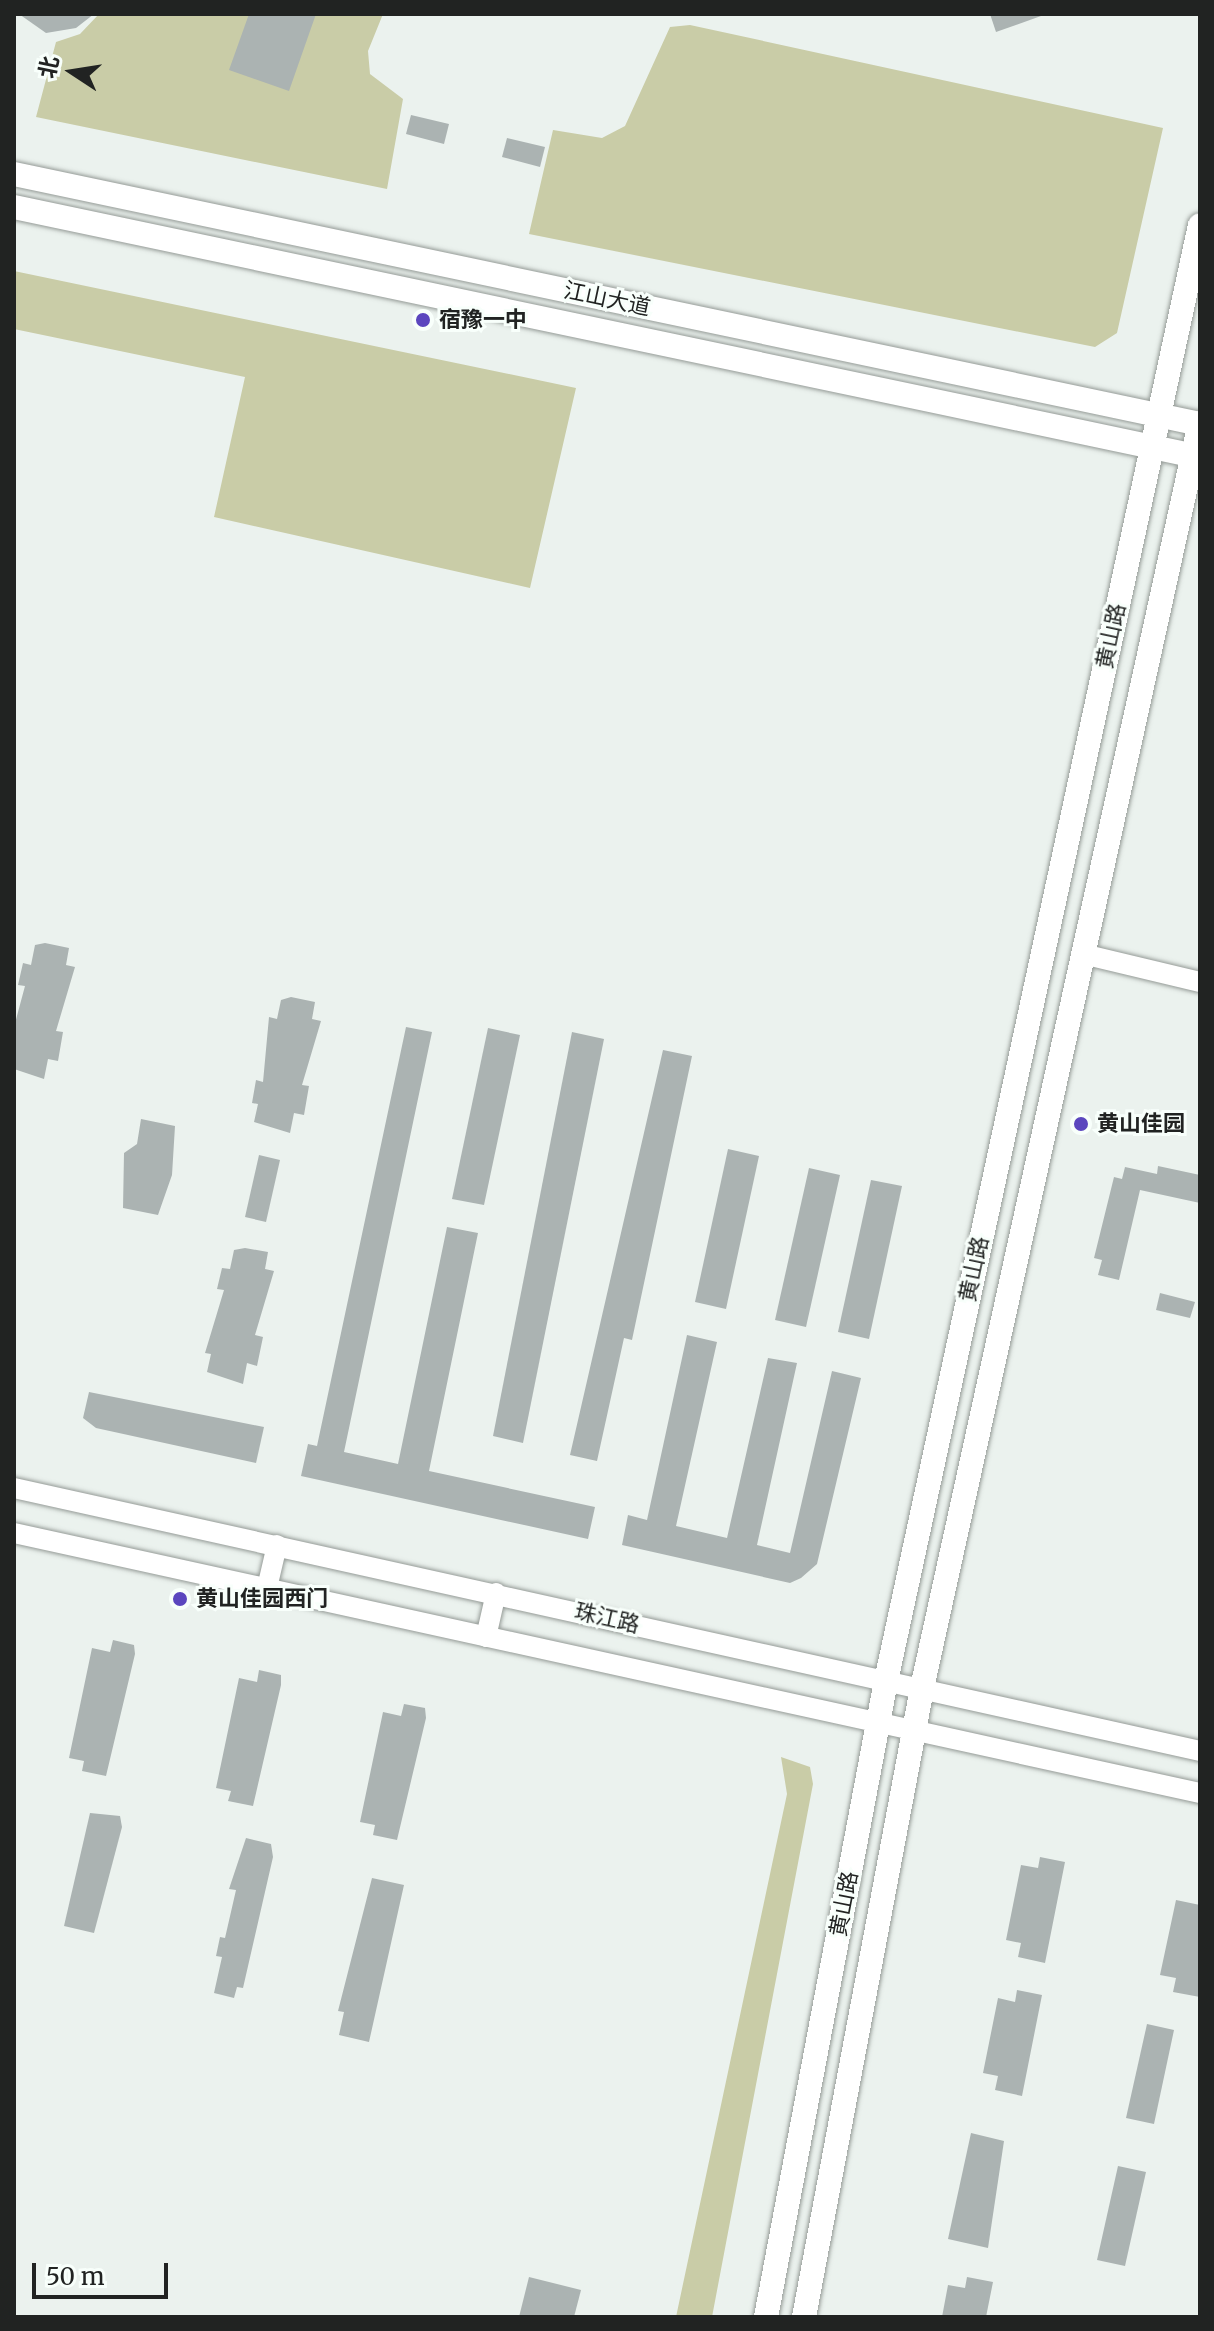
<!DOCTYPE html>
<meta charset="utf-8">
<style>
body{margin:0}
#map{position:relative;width:1214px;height:2331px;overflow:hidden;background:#ebf2ee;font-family:Merriweather,"Noto Sans SC",serif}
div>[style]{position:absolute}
.green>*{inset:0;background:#c9cca7}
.building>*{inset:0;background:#abb3b2}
.roads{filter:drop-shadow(0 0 2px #959b97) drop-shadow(0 0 2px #959b97)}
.minor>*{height:20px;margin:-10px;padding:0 10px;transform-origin:10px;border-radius:10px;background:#fff}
.major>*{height:24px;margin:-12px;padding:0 12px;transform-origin:12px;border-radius:12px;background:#fff}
.dots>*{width:22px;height:22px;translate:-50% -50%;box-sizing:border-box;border:4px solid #f8fffb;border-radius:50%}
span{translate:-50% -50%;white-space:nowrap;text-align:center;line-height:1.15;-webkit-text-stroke:6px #f8fffb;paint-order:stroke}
.street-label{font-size:22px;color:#212322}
.poi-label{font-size:22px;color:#212322;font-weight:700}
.left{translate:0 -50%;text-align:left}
.frame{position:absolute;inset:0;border:16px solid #212322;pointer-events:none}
.north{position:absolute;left:32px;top:32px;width:80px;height:80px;-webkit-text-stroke:6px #f8fffb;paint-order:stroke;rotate:282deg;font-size:22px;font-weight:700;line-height:32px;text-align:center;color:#212322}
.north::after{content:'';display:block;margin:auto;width:28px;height:36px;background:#212322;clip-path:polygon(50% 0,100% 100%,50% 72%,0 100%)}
.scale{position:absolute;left:32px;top:2263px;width:136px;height:36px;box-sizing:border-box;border:4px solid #212322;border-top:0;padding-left:10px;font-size:24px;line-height:28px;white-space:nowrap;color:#212322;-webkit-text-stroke:6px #f8fffb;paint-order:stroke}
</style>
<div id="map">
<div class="green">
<i style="clip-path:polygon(99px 14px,383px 14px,368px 51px,370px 74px,403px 99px,387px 189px,36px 117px,56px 42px,80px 34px)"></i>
<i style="clip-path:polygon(690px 25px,1163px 128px,1117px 333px,1095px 347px,529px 234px,553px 130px,602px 138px,625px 126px,670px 27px)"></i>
<i style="clip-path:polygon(14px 271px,576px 388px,530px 588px,214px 517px,245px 377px,14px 329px)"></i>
<i style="clip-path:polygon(781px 1757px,810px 1767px,813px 1784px,712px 2317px,676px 2317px,787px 1794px)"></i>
</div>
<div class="building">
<i style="clip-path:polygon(19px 14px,94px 14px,76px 28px,46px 33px)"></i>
<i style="clip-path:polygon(249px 14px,316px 14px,289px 91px,229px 70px)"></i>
<i style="clip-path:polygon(990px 14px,1041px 14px,1041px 16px,996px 32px)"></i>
<i style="clip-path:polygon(411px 115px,449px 124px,444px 144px,406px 134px)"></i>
<i style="clip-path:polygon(507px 138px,545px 147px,540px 167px,502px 157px)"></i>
<i style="clip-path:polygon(45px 943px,69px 948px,66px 965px,75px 967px,56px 1031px,63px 1032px,58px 1061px,48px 1059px,44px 1079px,14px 1069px,14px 1027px,25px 986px,18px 985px,23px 963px,31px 965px,35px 945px)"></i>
<i style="clip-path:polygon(291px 997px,315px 1002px,312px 1019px,321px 1021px,302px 1085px,309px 1086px,304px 1115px,294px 1113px,290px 1133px,254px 1122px,258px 1104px,252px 1103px,256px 1080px,263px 1082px,269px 1017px,277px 1019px,281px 1000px)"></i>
<i style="clip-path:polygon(406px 1027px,432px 1032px,344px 1452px,398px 1464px,447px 1227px,478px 1233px,429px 1471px,595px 1507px,588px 1539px,301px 1476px,308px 1444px,317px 1446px)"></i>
<i style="clip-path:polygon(488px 1028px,520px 1035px,484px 1205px,452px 1199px)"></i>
<i style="clip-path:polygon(572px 1032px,604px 1039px,523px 1443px,493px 1436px)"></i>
<i style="clip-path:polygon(663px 1050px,692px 1056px,632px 1340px,624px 1338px,597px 1461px,570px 1455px)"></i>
<i style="clip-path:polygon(141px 1119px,175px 1126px,172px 1175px,158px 1215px,123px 1208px,124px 1153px,137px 1144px)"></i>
<i style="clip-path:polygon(728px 1149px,759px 1156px,726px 1309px,695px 1302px)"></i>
<i style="clip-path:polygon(259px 1155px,280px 1160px,266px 1222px,245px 1217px)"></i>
<i style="clip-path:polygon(1158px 1166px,1200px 1175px,1200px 1203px,1140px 1190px,1119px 1280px,1098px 1275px,1102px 1260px,1094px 1258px,1114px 1177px,1122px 1179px,1125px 1167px,1157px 1174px)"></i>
<i style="clip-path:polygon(809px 1168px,840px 1175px,806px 1327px,775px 1320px)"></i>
<i style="clip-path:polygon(871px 1180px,902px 1186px,869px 1339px,838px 1332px)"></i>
<i style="clip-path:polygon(245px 1248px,268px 1252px,265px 1269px,274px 1271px,255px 1335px,263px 1337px,257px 1366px,247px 1363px,243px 1384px,207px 1372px,211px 1354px,205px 1353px,224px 1290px,217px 1289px,222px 1268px,230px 1269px,234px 1250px)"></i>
<i style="clip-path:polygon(1160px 1293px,1195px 1302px,1190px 1318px,1156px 1310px)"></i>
<i style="clip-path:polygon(687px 1335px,717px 1342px,676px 1526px,727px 1538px,768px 1358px,797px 1363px,757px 1545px,790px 1553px,832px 1371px,861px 1378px,817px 1564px,801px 1578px,790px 1583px,622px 1545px,628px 1515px,647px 1520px)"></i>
<i style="clip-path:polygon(89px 1392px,264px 1427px,256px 1463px,96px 1428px,83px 1418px)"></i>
<i style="clip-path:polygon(113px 1640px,134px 1645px,135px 1654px,106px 1776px,82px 1771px,84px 1761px,69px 1758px,92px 1648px,110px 1652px)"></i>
<i style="clip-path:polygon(259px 1670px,281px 1675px,281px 1685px,253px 1806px,228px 1801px,231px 1791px,216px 1788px,239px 1678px,257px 1682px)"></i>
<i style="clip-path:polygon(404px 1704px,425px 1708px,426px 1718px,397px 1840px,373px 1835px,375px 1825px,360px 1822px,383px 1712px,401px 1716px)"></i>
<i style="clip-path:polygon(90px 1813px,120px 1816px,122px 1827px,94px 1933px,64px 1926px)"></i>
<i style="clip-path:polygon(246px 1838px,271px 1844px,273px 1857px,243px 1988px,237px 1987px,234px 1998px,214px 1993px,222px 1957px,216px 1956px,220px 1937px,225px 1938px,236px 1890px,229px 1889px)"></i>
<i style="clip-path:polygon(1040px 1857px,1065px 1862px,1045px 1963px,1018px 1957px,1021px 1943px,1006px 1940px,1021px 1865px,1038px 1868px)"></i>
<i style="clip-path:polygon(372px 1878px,404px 1885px,369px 2042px,339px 2035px,344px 2012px,338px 2011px)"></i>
<i style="clip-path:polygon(1176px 1900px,1200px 1905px,1200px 1997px,1173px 1992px,1176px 1978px,1160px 1975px)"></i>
<i style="clip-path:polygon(1017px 1990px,1042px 1995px,1022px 2096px,995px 2090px,998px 2076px,983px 2073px,998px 1998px,1015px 2002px)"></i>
<i style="clip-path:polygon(1147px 2024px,1174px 2030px,1154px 2124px,1126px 2118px)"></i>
<i style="clip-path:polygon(971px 2133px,1004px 2141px,988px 2248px,948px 2239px)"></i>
<i style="clip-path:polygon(1118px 2166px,1146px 2172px,1125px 2266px,1097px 2260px)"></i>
<i style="clip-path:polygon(529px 2277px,581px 2290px,574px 2317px,519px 2317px)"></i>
<i style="clip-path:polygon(967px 2277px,993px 2282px,986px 2317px,942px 2317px,948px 2285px,965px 2288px)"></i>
</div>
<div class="roads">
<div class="minor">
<i style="left:1083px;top:954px;width:120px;rotate:13.5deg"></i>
<i style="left:14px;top:1488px;width:1215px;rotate:12.5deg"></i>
<i style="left:14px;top:1533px;width:1214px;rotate:12.37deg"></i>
<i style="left:267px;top:1588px;width:44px;rotate:-76.9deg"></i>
<i style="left:486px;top:1637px;width:45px;rotate:-77.2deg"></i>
</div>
<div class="major">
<i style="left:14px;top:174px;width:1212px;rotate:11.9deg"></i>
<i style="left:14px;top:207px;width:1212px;rotate:11.9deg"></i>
<i style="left:766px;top:2317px;width:647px;rotate:-79.32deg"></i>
<i style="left:886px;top:1681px;width:1489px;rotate:-77.83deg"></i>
<i style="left:804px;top:2317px;width:640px;rotate:-79.37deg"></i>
<i style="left:922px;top:1688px;width:1295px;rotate:-77.61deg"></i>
</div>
</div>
<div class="dots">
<i style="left:423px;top:320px;background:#5b46be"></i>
<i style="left:1081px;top:1124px;background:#5b46be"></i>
<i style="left:180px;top:1599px;background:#5b46be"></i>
</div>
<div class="street-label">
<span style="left:607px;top:299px;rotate:12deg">江山大道</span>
<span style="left:1111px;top:636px;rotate:-78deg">黄山路</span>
<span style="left:974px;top:1269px;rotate:-78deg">黄山路</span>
<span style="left:607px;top:1618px;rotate:13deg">珠江路</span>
<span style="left:844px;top:1904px;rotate:-79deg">黄山路</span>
</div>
<div class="poi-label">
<span class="left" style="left:439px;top:320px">宿豫一中</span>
<span class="left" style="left:1097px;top:1124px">黄山佳园</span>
<span class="left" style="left:196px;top:1599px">黄山佳园西门</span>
</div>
<div class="frame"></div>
<div class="north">北</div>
<div class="scale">50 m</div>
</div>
